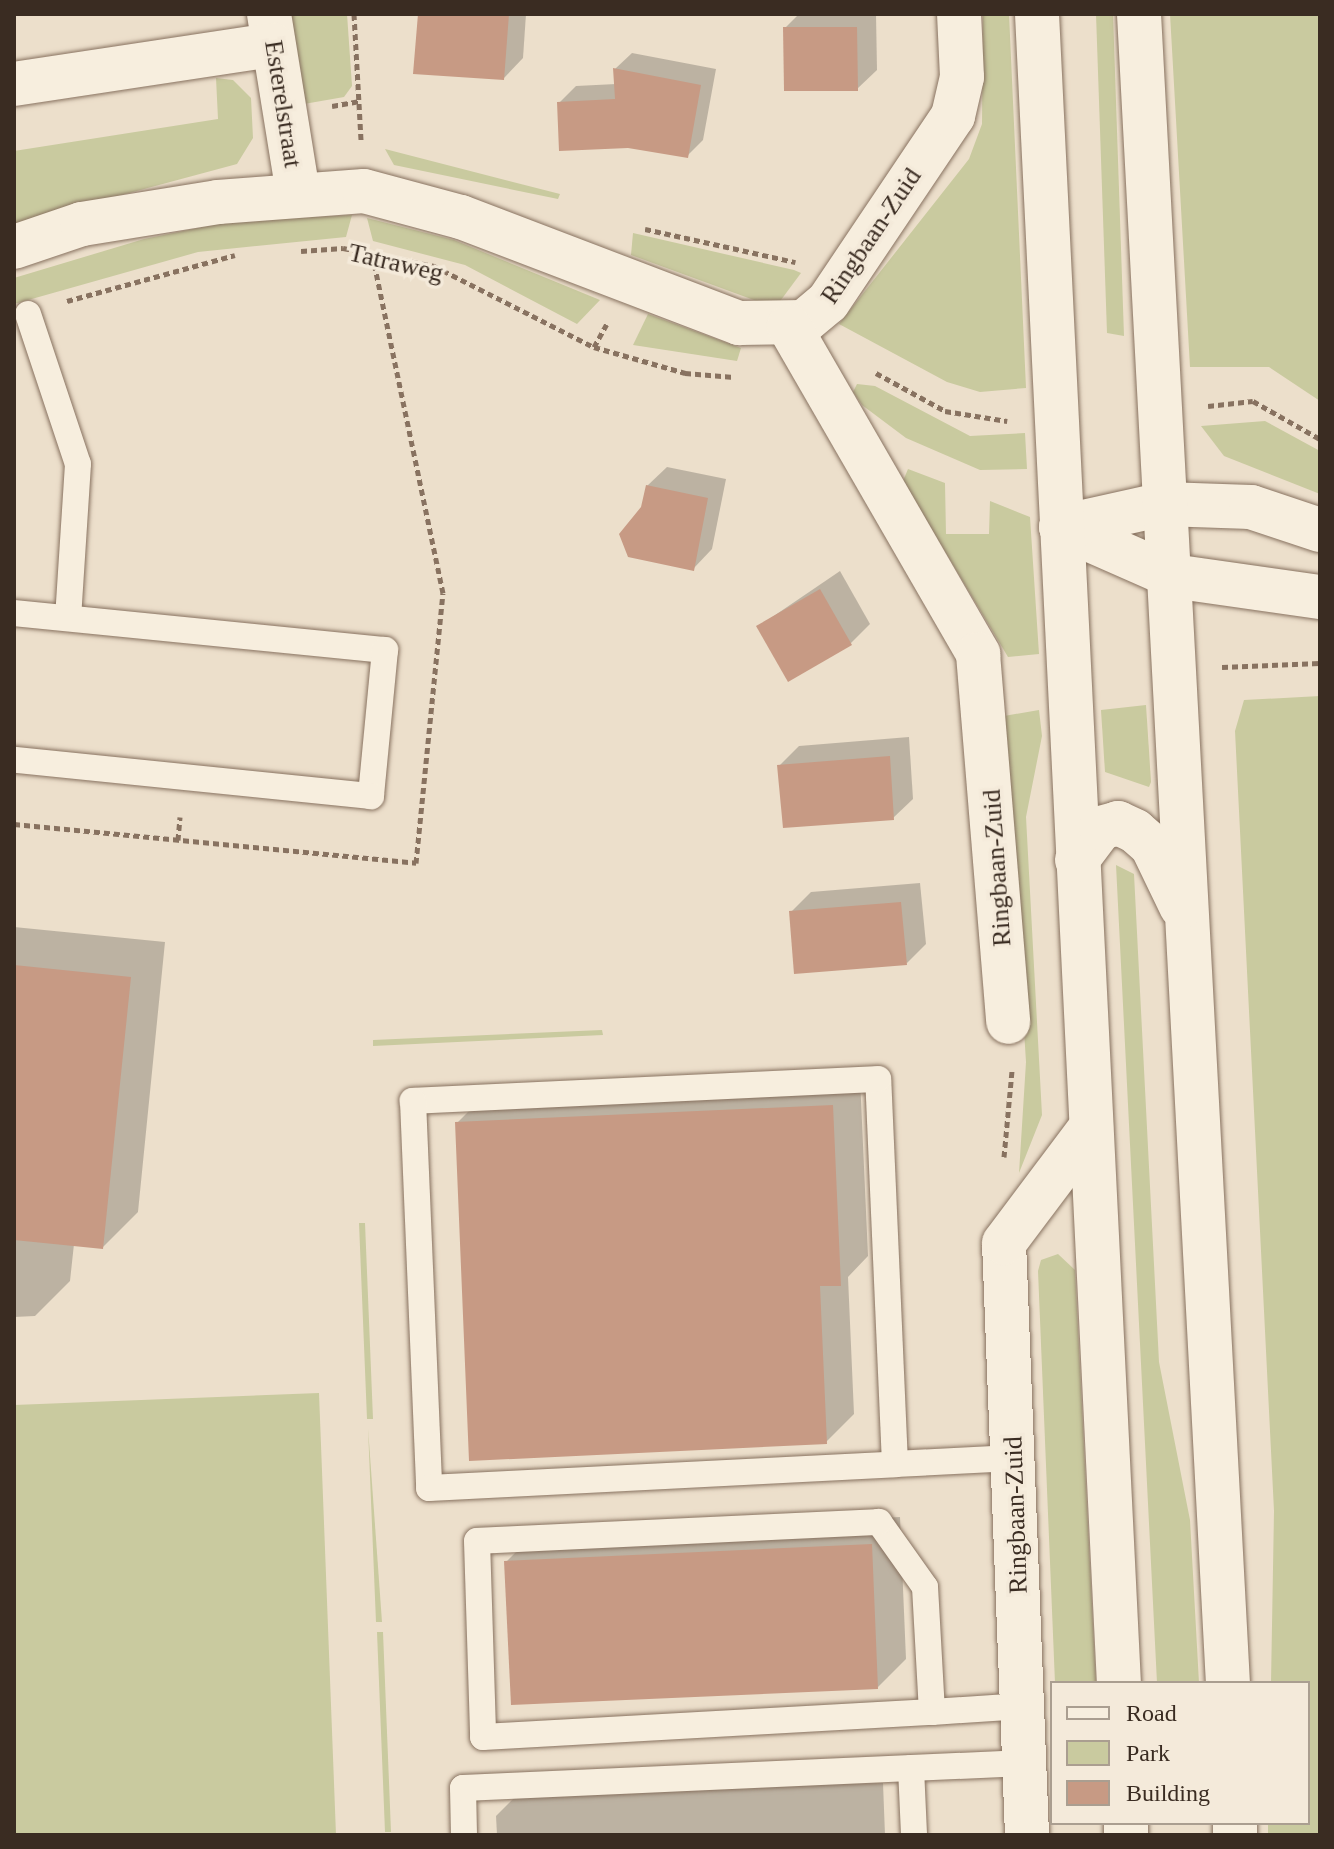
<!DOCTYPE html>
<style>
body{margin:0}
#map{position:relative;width:1334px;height:1849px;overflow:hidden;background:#ecdfcb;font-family:"Times New Roman",serif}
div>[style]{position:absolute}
.green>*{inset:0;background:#c9ca9f}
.shadow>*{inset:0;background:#0003}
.building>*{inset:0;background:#c79a84}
.path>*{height:5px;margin-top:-2.5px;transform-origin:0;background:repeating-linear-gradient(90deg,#887260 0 6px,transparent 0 10px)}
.roads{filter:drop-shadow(0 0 2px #887260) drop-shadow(0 0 2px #887260)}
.service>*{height:26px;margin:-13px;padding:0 13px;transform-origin:13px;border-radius:13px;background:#f7eede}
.minor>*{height:44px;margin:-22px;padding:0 22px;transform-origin:22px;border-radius:22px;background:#f7eede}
.tertiary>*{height:44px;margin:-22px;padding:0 22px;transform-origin:22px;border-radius:22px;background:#f7eede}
.secondary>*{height:44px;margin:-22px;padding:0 22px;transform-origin:22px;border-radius:22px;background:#f7eede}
span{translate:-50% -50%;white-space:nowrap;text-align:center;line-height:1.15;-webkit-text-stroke:7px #f4eada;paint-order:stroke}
.street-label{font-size:26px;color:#3a2c22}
.frame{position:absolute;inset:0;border:16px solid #3a2c22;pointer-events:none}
.legend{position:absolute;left:1050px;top:1681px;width:260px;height:144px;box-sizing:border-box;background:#f4eada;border:2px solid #aa9e90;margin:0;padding:10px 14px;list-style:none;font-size:24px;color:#3a2c22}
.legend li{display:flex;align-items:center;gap:16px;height:40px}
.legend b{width:40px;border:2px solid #aa9e90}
</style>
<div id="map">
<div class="green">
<i style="clip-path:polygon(291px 14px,347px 14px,352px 86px,344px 97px,304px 104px)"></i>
<i style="clip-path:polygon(983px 14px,1009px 14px,1026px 388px,980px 392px,947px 382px,839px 324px,969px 159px,982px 124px)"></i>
<i style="clip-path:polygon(1096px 14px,1113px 14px,1124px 336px,1107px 333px)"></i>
<i style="clip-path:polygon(1170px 14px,1320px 14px,1320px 401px,1269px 367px,1190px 367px)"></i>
<i style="clip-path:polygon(216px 78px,233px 80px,251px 98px,253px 138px,237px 164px,14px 224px,14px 151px,218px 119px)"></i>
<i style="clip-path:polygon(385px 149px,560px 194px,558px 199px,394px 165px)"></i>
<i style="clip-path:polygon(352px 215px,346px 237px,198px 252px,14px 304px,14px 278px,144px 239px,232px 221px)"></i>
<i style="clip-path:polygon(367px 218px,454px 240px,600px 300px,577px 324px,465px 265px,373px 241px)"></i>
<i style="clip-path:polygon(633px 233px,794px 270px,801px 273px,778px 304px,762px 303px,631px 255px)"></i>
<i style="clip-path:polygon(648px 314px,741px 348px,737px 361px,633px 345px)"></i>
<i style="clip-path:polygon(857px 384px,875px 386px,970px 436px,1025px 433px,1027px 469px,980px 470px,906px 438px,862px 405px,853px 392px)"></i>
<i style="clip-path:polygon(1265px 421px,1320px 451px,1320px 494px,1224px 456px,1201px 426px)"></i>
<i style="clip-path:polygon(908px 469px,945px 483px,946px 534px,989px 534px,990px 501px,1030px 517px,1039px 654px,1008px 657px,903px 481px)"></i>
<i style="clip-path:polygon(1320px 696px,1320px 1835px,1268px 1835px,1268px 1823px,1308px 1823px,1308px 1683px,1271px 1683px,1274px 1511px,1235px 731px,1244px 700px)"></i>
<i style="clip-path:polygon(1146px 705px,1151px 782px,1149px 787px,1105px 772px,1101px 710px)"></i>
<i style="clip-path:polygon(1039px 710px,1042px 736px,1026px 817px,1042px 1115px,1019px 1173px,1026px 1062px,1004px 716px)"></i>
<i style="clip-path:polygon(1116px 865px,1134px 874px,1159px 1362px,1190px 1520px,1199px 1683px,1157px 1683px)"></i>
<i style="clip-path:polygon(602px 1030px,603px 1035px,373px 1046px,373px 1040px)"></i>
<i style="clip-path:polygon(359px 1223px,365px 1223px,373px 1419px,367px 1419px)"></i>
<i style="clip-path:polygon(1058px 1254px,1075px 1270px,1096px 1683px,1055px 1683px,1038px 1271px,1041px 1260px)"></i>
<i style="clip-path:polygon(319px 1393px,336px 1835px,14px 1835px,14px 1405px)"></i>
<i style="clip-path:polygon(368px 1428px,382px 1622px,376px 1622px)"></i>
<i style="clip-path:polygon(377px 1632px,383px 1632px,391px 1832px,385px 1832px)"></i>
</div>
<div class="shadow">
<i style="clip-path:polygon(420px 14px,526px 14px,523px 58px,504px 78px)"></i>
<i style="clip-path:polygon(799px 14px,876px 14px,877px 70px,857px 89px,785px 28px)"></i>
<i style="clip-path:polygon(632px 53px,716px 69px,703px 140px,687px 156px,559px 103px,576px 86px,616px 84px,615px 69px)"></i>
<i style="clip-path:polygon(667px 467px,726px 479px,712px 549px,693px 569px,643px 508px,647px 486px)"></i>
<i style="clip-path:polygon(840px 571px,870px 624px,851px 643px,759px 626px)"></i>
<i style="clip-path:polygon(909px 737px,913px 799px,893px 818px,779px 766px,799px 746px)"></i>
<i style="clip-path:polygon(920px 883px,926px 944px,907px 963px,791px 912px,811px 892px)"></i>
<i style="clip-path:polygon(14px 927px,165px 942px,138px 1212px,103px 1247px,74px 1244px,70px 1281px,35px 1316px,14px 1317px)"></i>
<i style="clip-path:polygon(860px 1078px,868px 1256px,848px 1277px,854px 1414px,826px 1442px,457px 1123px,485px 1095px)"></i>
<i style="clip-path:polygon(900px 1517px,906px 1659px,878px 1687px,506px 1562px,534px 1534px)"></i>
<i style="clip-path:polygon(883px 1783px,885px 1835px,497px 1835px,496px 1816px,524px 1788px)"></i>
</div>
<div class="building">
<i style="clip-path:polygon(418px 14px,509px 14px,504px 80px,413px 74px)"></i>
<i style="clip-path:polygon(783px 27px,857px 27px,858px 91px,784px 91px)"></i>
<i style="clip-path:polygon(613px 68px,701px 85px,688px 158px,628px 148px,559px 151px,557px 102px,615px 99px)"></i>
<i style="clip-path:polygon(646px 485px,708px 498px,694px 571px,628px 557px,619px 534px,641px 507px)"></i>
<i style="clip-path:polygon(820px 589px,852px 645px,788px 682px,756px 626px)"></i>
<i style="clip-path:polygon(890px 756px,894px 820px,783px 828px,777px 765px)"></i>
<i style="clip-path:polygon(901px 902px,907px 965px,794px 974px,789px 911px)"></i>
<i style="clip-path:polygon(14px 965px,131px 977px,103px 1249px,14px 1240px)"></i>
<i style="clip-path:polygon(833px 1105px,841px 1286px,820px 1286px,827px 1444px,469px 1461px,455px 1122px)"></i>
<i style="clip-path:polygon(872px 1544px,878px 1689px,511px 1705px,504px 1561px)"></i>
</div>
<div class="path">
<i style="left:354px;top:14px;width:127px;rotate:86.8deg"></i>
<i style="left:332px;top:106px;width:27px;rotate:-10deg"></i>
<i style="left:645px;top:229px;width:154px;rotate:12.4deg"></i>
<i style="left:301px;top:251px;width:42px;rotate:-4.1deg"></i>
<i style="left:343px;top:248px;width:93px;rotate:11.2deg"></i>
<i style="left:434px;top:266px;width:179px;rotate:26.9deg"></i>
<i style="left:594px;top:347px;width:95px;rotate:15.9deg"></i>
<i style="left:685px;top:373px;width:49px;rotate:4.7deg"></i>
<i style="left:67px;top:301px;width:174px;rotate:-15.3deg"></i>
<i style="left:594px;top:347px;width:26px;rotate:-61deg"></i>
<i style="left:876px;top:373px;width:79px;rotate:28.8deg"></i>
<i style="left:945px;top:411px;width:63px;rotate:9.2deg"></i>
<i style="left:1208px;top:406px;width:45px;rotate:-6.3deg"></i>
<i style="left:1253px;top:401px;width:77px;rotate:29.6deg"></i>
<i style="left:1222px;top:667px;width:98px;rotate:-2.3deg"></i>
<i style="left:14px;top:824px;width:404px;rotate:5.5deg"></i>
<i style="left:416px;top:863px;width:271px;rotate:-84.3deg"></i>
<i style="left:443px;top:593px;width:346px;rotate:-101.8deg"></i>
<i style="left:178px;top:840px;width:23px;rotate:-85deg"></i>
<i style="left:1004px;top:1157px;width:86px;rotate:-84.7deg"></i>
</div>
<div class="roads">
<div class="service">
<i style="left:28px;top:314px;width:158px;rotate:71.6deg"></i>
<i style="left:78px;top:464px;width:154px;rotate:93.7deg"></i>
<i style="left:14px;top:613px;width:373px;rotate:5.7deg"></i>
<i style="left:385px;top:650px;width:147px;rotate:95.5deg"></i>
<i style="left:371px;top:796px;width:359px;rotate:-174.2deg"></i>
<i style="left:895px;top:1464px;width:385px;rotate:-92.5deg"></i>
<i style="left:878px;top:1079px;width:466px;rotate:177.3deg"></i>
<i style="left:413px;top:1101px;width:387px;rotate:87.6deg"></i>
<i style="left:429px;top:1488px;width:467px;rotate:-2.9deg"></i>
<i style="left:895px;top:1464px;width:118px;rotate:-2.9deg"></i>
<i style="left:932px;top:1712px;width:125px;rotate:-93.2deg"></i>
<i style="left:925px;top:1587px;width:80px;rotate:-125.3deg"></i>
<i style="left:879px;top:1522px;width:402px;rotate:177.3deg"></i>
<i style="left:477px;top:1541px;width:196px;rotate:88.2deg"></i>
<i style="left:483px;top:1737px;width:450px;rotate:-3.2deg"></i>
<i style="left:932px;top:1712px;width:91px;rotate:-3.8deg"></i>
<i style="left:911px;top:1768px;width:67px;rotate:87.4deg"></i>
<i style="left:464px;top:1835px;width:47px;rotate:-91.2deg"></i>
<i style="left:463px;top:1788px;width:562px;rotate:-2.55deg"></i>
</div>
<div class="minor">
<i style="left:269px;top:14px;width:182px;rotate:80.8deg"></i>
<i style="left:14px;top:84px;width:262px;rotate:-8.6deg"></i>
<i style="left:14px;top:247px;width:72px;rotate:-18.7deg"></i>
<i style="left:82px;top:224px;width:138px;rotate:-9.2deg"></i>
<i style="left:218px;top:202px;width:146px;rotate:-4.3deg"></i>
<i style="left:364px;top:191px;width:100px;rotate:15deg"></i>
<i style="left:461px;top:217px;width:298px;rotate:20.9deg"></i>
<i style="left:739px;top:323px;width:65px;rotate:-0.9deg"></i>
<i style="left:804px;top:322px;width:31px;rotate:-40deg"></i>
<i style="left:828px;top:302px;width:224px;rotate:-56.1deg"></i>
<i style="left:953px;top:116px;width:40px;rotate:-77deg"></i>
<i style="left:962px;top:77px;width:63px;rotate:-92.7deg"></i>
<i style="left:789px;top:326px;width:379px;rotate:60deg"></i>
<i style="left:978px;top:654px;width:369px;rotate:85.3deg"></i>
<i style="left:1027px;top:1835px;width:592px;rotate:-92.22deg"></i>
<i style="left:1004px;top:1243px;width:145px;rotate:-53.1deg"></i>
</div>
<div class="tertiary">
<i style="left:1061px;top:527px;width:121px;rotate:23.8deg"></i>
<i style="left:1172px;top:576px;width:149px;rotate:8.1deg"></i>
<i style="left:1061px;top:527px;width:106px;rotate:-12.6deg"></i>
<i style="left:1164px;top:504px;width:87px;rotate:2deg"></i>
<i style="left:1251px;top:507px;width:73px;rotate:18.4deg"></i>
</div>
<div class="secondary">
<i style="left:1037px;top:14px;width:1671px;rotate:87.19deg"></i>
<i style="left:1139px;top:14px;width:1671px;rotate:86.95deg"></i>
<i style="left:1077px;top:860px;width:40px;rotate:-53deg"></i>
<i style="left:1101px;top:828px;width:18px;rotate:-16deg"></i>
<i style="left:1118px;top:823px;width:19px;rotate:25deg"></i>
<i style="left:1135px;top:831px;width:23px;rotate:41deg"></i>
<i style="left:1152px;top:846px;width:67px;rotate:64.2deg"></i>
<i style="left:1126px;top:1823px;width:12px;rotate:90deg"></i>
<i style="left:1235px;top:1823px;width:12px;rotate:90deg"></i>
</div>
</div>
<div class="street-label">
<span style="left:283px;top:104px;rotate:81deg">Esterelstraat</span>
<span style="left:871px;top:236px;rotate:-56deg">Ringbaan-Zuid</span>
<span style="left:396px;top:263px;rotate:13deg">Tatraweg</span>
<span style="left:997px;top:868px;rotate:-94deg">Ringbaan-Zuid</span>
<span style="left:1016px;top:1515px;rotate:-92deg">Ringbaan-Zuid</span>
</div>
<div class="frame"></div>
<ul class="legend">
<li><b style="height:10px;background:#f7eede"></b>Road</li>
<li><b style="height:22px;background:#c9ca9f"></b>Park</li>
<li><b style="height:22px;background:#c79a84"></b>Building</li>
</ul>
</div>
